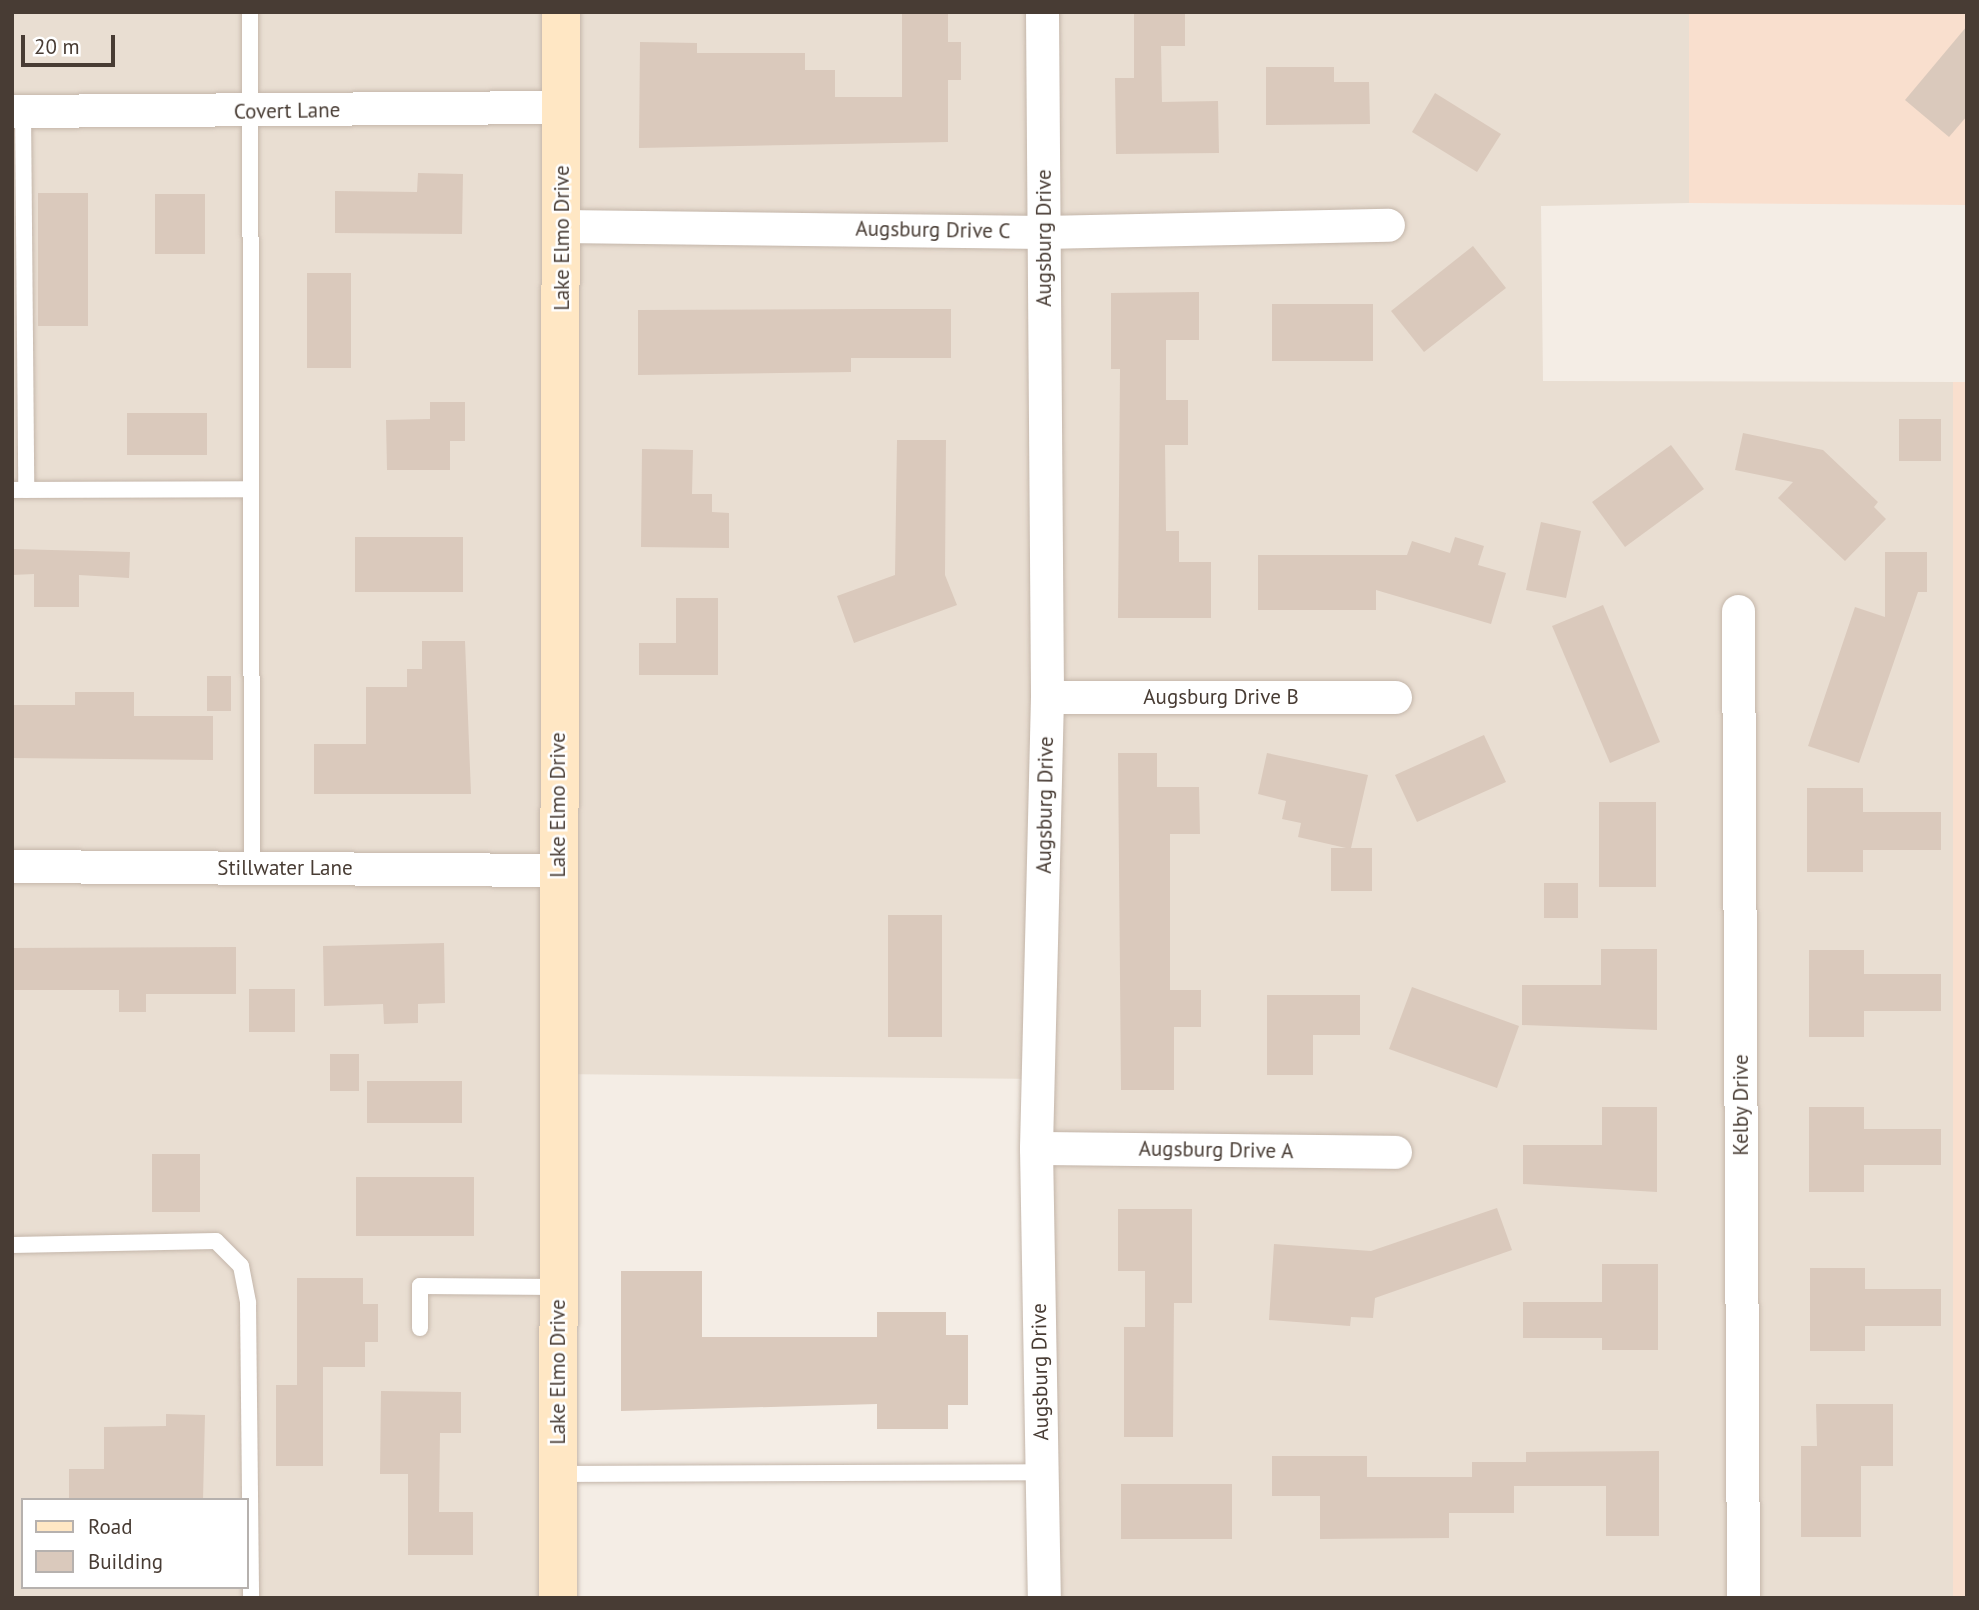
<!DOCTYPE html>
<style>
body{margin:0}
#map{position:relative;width:1979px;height:1610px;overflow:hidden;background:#f4ede5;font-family:"PT Sans",sans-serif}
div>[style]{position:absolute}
.residential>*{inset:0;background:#e9ded2}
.commercial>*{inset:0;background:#f9dfce}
.building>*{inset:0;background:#dac9bc}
.roads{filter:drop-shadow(0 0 2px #c4b6aa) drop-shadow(0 0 2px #c4b6aa)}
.lane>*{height:16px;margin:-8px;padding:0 8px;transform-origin:8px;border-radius:8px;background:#fff}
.street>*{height:33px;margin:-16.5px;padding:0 16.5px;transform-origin:16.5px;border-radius:16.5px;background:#fff}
.secondary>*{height:38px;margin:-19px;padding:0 19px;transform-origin:19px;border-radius:19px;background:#ffe7c4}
span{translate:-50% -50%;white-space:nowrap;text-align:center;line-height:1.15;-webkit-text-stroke:5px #fff;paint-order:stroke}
.street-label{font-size:21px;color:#483c34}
.frame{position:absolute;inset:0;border:14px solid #483c34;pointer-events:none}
.legend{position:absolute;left:21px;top:1498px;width:228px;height:91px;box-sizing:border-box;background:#fff;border:2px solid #b6b1ae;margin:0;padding:9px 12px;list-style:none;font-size:21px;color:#483c34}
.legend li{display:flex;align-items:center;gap:14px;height:35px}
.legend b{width:35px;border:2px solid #b6b1ae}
.scale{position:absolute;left:21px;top:35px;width:94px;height:32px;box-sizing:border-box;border:4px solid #483c34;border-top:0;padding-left:9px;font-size:21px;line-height:24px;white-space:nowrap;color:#483c34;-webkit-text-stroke:5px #fff;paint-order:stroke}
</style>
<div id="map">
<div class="residential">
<i style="clip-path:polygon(evenodd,12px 12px,1689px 12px,1689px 203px,1541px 206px,1543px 381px,1953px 382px,1953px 1598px,1044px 1598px,1038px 1079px,558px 1074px,558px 1598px,12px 1598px,12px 12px,23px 1500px,247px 1500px,247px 1587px,23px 1587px,23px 1500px)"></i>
</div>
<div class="commercial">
<i style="clip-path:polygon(1689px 12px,1967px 12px,1967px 205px,1689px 203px)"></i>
<i style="clip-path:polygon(1953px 382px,1967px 382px,1967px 1598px,1953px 1598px)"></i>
</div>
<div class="building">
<i style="clip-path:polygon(902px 12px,948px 12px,948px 42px,961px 42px,961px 80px,948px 80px,948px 142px,639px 148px,640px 42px,697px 43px,697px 53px,805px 53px,805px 70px,835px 70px,835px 97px,902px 97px)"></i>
<i style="clip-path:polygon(1134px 12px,1185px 12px,1185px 46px,1161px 46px,1162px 102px,1218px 101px,1219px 153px,1116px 154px,1115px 78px,1134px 78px)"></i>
<i style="clip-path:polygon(1967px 26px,1967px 116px,1949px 137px,1905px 100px)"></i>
<i style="clip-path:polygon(1266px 67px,1334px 67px,1334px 82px,1369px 82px,1370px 124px,1266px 125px)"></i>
<i style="clip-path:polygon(1435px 93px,1501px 134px,1477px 172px,1412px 132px)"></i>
<i style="clip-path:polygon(418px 173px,463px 174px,462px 234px,335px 233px,335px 191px,417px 192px)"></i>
<i style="clip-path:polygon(38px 193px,88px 193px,88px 326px,38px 326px)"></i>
<i style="clip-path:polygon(155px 194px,205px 194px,205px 254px,155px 254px)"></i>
<i style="clip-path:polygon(1473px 246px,1506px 288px,1424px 352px,1391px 311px)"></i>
<i style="clip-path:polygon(307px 273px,351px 273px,351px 368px,307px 368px)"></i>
<i style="clip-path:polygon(1199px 292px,1199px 340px,1166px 340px,1166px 400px,1188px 400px,1188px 445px,1165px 445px,1166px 531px,1179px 531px,1179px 562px,1211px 562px,1211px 618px,1118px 618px,1120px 369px,1111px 369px,1111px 293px)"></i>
<i style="clip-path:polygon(1272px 304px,1373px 304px,1373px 361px,1272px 361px)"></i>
<i style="clip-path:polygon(876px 309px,951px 309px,951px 358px,851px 358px,851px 372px,638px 375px,638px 310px)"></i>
<i style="clip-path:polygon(430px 402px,465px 402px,465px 441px,450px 441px,450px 470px,387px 470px,386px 420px,430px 419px)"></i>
<i style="clip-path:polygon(127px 413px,207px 413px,207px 455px,127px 455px)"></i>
<i style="clip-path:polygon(1899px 419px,1941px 419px,1941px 461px,1899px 461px)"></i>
<i style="clip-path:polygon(1743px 433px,1823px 450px,1878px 502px,1874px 507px,1886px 519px,1845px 561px,1778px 498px,1793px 482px,1735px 470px)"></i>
<i style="clip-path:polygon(897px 440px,946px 440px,945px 575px,957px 605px,854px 643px,837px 596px,895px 575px)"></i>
<i style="clip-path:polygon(1671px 445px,1704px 489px,1625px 547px,1592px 502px)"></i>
<i style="clip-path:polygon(642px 449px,693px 450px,692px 494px,712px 494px,712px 512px,729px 513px,729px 548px,641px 547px)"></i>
<i style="clip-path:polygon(1541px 522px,1581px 531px,1566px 598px,1526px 590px)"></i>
<i style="clip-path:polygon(355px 537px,463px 537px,463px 592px,355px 592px)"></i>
<i style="clip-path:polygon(1455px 537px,1484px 546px,1478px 565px,1506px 573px,1491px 624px,1376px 590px,1376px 610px,1258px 610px,1258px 555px,1407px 555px,1412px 541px,1450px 553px)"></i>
<i style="clip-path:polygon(12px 549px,130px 552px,129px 578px,79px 575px,79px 607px,34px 607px,34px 574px,12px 575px)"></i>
<i style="clip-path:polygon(1885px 552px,1927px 552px,1927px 592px,1918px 592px,1859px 763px,1808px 746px,1855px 607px,1885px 617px)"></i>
<i style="clip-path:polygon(676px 598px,718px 598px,718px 675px,639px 675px,639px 643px,676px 643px)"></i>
<i style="clip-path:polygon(1603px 605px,1660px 742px,1610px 763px,1552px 626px)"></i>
<i style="clip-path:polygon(422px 641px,465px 641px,471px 794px,314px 794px,314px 744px,366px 744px,366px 687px,407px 687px,407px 669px,422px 669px)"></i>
<i style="clip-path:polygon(207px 676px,231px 676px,231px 711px,207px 711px)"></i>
<i style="clip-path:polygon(75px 692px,134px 692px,134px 716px,213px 716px,213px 760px,12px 758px,12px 705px,75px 705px)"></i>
<i style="clip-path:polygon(1484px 735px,1506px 782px,1417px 822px,1395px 775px)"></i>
<i style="clip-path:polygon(1118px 753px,1157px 753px,1157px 787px,1199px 787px,1200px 834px,1170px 834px,1170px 990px,1201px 990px,1201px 1027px,1174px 1027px,1174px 1090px,1121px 1090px)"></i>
<i style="clip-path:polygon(1267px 753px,1368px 775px,1351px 848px,1372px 848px,1372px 891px,1331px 891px,1331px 848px,1346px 848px,1298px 837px,1301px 823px,1282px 819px,1286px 801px,1258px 794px)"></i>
<i style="clip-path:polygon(1807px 788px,1863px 788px,1863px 812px,1941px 812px,1941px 850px,1863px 850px,1863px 872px,1807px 872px)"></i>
<i style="clip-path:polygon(1599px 802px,1656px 802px,1656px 887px,1599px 887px)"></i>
<i style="clip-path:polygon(1544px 883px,1578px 883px,1578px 918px,1544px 918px)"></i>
<i style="clip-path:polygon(888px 915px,942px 915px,942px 1037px,888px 1037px)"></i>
<i style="clip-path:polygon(444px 943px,445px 1003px,418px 1004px,418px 1023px,384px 1024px,383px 1004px,324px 1006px,323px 946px)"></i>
<i style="clip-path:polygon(236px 947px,236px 994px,146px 994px,146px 1012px,119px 1012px,119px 990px,12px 990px,12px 948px)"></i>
<i style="clip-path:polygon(1601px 949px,1657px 949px,1657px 1030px,1522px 1025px,1522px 985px,1601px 985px)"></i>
<i style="clip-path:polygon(1809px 950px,1864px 950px,1864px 974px,1941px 974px,1941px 1011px,1864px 1011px,1864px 1037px,1809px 1037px)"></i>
<i style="clip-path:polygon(1412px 987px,1519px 1026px,1497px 1088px,1389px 1049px)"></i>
<i style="clip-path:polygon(249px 989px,295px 989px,295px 1032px,249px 1032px)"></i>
<i style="clip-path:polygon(1267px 995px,1360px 995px,1360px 1035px,1313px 1035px,1313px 1075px,1267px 1075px)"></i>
<i style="clip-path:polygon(330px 1054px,359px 1054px,359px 1091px,330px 1091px)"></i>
<i style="clip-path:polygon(367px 1081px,462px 1081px,462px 1123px,367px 1123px)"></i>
<i style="clip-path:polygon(1602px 1107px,1657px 1107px,1657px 1192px,1523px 1184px,1523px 1145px,1602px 1145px)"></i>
<i style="clip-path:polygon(1809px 1107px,1864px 1107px,1864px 1129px,1941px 1129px,1941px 1165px,1864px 1165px,1864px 1192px,1809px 1192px)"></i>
<i style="clip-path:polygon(152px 1154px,200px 1154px,200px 1212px,152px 1212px)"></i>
<i style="clip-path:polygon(356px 1177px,474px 1177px,474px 1236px,356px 1236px)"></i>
<i style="clip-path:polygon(1497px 1208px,1512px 1250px,1375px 1298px,1373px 1318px,1351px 1317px,1350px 1326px,1269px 1320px,1274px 1244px,1371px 1251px)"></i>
<i style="clip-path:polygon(1118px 1209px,1192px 1209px,1192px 1303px,1174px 1303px,1173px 1437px,1124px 1437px,1124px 1327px,1145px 1327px,1145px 1271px,1118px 1271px)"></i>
<i style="clip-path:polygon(1602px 1264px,1658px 1264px,1658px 1350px,1602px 1350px,1602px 1338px,1523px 1338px,1523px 1302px,1602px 1302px)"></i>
<i style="clip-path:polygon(1810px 1268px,1865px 1268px,1865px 1289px,1941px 1289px,1941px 1326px,1865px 1326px,1865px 1351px,1810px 1351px)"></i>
<i style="clip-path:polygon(621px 1271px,702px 1271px,702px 1337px,877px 1337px,877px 1312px,946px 1312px,946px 1335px,968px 1335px,968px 1405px,948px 1405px,948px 1429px,877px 1429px,877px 1404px,621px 1411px)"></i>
<i style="clip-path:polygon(297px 1278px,363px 1278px,363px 1304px,378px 1304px,378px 1342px,365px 1342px,365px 1367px,323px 1367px,323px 1466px,276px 1466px,276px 1385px,297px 1385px)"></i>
<i style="clip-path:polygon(381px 1391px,461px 1392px,461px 1433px,440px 1433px,439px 1512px,473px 1512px,473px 1555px,408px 1555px,408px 1474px,380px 1474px)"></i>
<i style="clip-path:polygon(1816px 1404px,1893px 1404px,1893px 1466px,1861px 1466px,1861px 1537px,1801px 1537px,1801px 1446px,1817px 1446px)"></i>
<i style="clip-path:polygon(166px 1414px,205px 1415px,203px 1500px,69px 1500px,69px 1469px,104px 1469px,104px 1427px,166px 1426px)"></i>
<i style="clip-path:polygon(1659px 1451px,1659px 1536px,1606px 1536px,1606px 1486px,1514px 1486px,1514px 1513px,1449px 1513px,1449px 1538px,1320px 1539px,1320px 1496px,1272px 1496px,1272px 1456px,1367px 1456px,1367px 1477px,1472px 1477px,1472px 1462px,1526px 1462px,1526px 1452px)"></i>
<i style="clip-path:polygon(1121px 1484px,1232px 1484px,1232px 1539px,1121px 1539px)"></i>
</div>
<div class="roads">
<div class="lane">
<i style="left:250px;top:12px;width:856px;rotate:89.87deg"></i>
<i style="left:23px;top:111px;width:379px;rotate:89.5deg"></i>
<i style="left:12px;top:490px;width:235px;rotate:-0.2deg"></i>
<i style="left:12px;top:1245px;width:204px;rotate:-1.1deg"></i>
<i style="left:216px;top:1241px;width:35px;rotate:45deg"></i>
<i style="left:241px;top:1266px;width:38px;rotate:79deg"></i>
<i style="left:248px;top:1303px;width:295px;rotate:89.4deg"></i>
<i style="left:420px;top:1328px;width:42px;rotate:-90deg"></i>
<i style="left:420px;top:1286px;width:138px;rotate:0.4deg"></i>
<i style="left:558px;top:1474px;width:484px;rotate:-0.2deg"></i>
</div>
<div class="street">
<i style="left:1042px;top:12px;width:685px;rotate:89.58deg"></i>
<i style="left:1047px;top:697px;width:451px;rotate:91.4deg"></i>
<i style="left:1036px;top:1148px;width:450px;rotate:89deg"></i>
<i style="left:12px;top:111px;width:550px;rotate:-0.42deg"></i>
<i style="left:562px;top:226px;width:482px;rotate:0.7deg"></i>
<i style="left:1044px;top:232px;width:344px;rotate:-1.2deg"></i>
<i style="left:1738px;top:611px;width:987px;rotate:89.71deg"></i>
<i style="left:1047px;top:697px;width:348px"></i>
<i style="left:12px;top:866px;width:546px;rotate:0.42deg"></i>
<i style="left:1036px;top:1148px;width:359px;rotate:0.6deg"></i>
</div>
<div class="secondary">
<i style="left:558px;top:1598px;width:1586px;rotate:-89.89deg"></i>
</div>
</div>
<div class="street-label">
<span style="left:287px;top:111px;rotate:-1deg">Covert Lane</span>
<span style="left:933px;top:230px;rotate:1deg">Augsburg Drive C</span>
<span style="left:562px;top:238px;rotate:-90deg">Lake Elmo Drive</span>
<span style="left:1044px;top:238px;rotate:-90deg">Augsburg Drive</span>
<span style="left:1221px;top:697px">Augsburg Drive B</span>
<span style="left:558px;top:805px;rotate:-90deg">Lake Elmo Drive</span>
<span style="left:1045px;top:805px;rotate:-89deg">Augsburg Drive</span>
<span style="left:285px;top:868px">Stillwater Lane</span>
<span style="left:1741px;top:1105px;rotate:-90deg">Kelby Drive</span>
<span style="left:1216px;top:1150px;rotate:1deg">Augsburg Drive A</span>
<span style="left:558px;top:1372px;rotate:-90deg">Lake Elmo Drive</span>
<span style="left:1040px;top:1372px;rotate:-91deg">Augsburg Drive</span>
</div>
<div class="frame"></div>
<ul class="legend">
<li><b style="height:9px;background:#ffe7c4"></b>Road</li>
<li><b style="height:19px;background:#dac9bc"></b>Building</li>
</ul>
<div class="scale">20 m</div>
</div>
